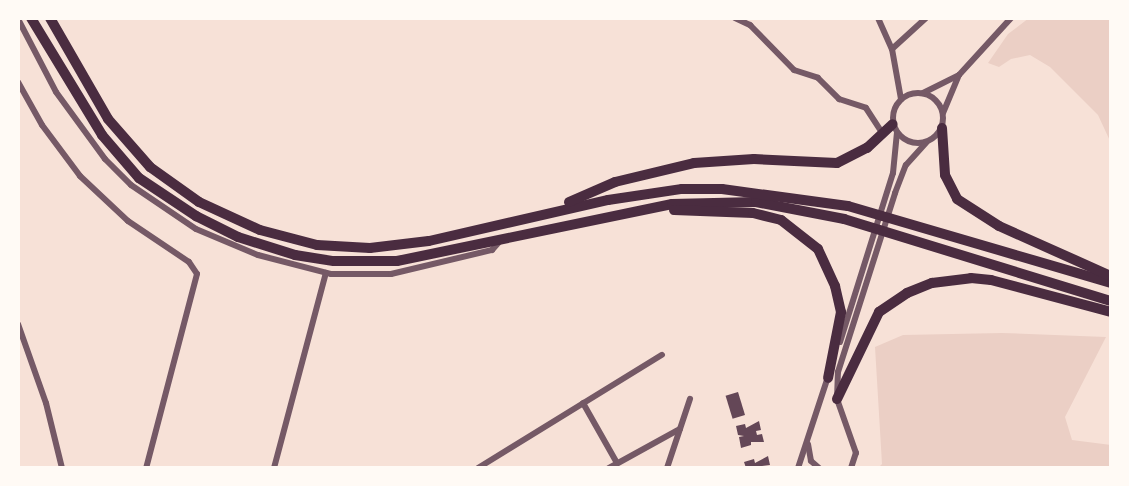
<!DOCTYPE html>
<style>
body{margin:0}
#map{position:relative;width:1129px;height:486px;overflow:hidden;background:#f7e1d7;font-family:Karla,sans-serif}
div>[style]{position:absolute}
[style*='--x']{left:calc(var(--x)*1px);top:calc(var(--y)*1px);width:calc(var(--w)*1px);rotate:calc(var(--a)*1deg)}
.green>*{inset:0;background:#ebcfc5}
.building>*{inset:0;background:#644757;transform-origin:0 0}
.minor>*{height:6px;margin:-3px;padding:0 3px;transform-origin:3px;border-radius:3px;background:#755966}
.minor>.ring{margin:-3px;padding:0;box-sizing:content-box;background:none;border:6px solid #755966;border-radius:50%}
.motorway>*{height:10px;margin:-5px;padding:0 5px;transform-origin:5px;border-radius:5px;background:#4a2c40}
span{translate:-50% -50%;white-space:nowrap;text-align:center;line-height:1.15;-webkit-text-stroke:5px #fffaf5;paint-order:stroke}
.frame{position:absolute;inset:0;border:20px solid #fffaf5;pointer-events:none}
</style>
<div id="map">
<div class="green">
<i style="clip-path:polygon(1029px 18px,1111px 18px,1111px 143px,1098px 115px,1050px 67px,1030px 55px,1011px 59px,999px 67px,988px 63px,1008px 34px)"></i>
<i style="clip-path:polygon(1002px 333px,1106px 337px,1065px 417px,1072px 440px,1111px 445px,1111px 468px,878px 468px,882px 464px,875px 347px,903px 335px)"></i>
</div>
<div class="building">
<i style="left:738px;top:392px;width:24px;height:13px;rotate:73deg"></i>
<i style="clip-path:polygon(759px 421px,761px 430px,756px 431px,757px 435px,762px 434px,764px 442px,751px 442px,751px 445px,741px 448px,739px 437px,744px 436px,738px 435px,736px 426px,745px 424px,746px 428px)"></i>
<i style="clip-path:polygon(768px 456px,770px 465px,746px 468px,744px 462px,754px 459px,755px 463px)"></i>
</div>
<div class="minor">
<i style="--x:735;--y:18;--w:17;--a:25"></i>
<i style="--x:750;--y:25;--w:63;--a:45.6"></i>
<i style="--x:794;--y:70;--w:25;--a:18"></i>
<i style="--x:818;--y:78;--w:30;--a:45"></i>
<i style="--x:839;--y:99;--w:28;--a:18"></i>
<i style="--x:866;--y:108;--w:30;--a:57"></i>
<i style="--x:878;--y:18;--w:34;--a:66"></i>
<i style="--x:892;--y:49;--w:51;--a:79.8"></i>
<i style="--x:18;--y:19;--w:82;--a:62.5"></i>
<i style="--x:56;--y:92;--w:83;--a:53.8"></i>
<i style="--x:105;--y:159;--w:37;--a:45"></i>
<i style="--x:131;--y:185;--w:78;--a:34.1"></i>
<i style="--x:196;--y:229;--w:67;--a:22.8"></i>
<i style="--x:258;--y:255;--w:75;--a:14.6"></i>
<i style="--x:331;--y:274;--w:60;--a:0"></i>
<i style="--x:391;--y:274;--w:104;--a:-13.4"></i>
<i style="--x:492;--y:250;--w:12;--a:-48"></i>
<i style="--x:892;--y:49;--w:46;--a:-42.4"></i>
<i style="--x:18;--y:82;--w:49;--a:60.8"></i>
<i style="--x:42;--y:125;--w:64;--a:53.3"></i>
<i style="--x:80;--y:176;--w:66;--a:43.2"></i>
<i style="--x:128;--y:221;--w:73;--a:33.9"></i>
<i style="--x:189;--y:262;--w:14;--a:56"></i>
<i style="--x:197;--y:274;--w:201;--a:104.7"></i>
<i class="ring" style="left:893px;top:93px;width:44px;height:44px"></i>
<i style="--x:923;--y:93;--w:40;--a:-26.6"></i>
<i style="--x:943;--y:113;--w:41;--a:-67.2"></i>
<i style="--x:959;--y:75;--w:77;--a:-47.6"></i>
<i style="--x:18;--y:324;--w:84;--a:70.5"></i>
<i style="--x:46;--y:403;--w:67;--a:76.2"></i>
<i style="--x:840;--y:342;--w:177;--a:-72.6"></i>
<i style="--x:893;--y:173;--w:41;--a:-84.4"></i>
<i style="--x:583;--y:403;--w:69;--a:60.5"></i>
<i style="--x:808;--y:444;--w:17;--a:80"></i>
<i style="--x:811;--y:461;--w:11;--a:41"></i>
<i style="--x:274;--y:468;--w:202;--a:-75.1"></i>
<i style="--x:478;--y:468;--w:216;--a:-31.6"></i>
<i style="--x:609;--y:468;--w:81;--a:-28.8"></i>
<i style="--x:667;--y:468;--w:73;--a:-71.6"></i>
<i style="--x:798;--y:468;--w:96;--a:-71.8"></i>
<i style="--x:851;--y:468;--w:16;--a:-72"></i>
<i style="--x:856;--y:453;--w:57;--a:-109.4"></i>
<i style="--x:837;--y:399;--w:27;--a:-88"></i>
<i style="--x:838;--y:372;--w:188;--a:-72.3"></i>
<i style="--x:895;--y:193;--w:30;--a:-69"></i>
<i style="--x:906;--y:165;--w:30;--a:-48"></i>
</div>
<div class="motorway">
<i style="--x:31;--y:18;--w:137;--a:58.7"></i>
<i style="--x:102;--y:135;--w:57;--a:49.3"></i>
<i style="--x:139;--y:178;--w:69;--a:33.7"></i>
<i style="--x:196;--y:216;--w:47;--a:26.6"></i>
<i style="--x:238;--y:237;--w:60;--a:17.5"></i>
<i style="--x:295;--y:255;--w:39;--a:9"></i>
<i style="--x:334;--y:261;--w:63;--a:0"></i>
<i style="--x:397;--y:261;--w:281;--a:-11.7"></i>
<i style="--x:672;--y:204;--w:84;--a:-1.4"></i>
<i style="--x:756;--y:202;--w:90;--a:10.9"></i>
<i style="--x:844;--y:219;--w:279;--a:17.1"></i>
<i style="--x:50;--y:18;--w:116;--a:60.1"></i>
<i style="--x:108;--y:119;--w:64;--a:48.8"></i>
<i style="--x:150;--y:167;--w:60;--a:35.5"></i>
<i style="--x:199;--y:202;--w:67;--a:24.7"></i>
<i style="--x:260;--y:230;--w:59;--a:14.7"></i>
<i style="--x:317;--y:245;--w:53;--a:3.2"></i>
<i style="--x:370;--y:248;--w:59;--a:-6.8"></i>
<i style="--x:429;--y:241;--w:184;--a:-12.9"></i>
<i style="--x:608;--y:200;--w:75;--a:-8.5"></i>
<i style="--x:682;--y:189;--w:40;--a:0"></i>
<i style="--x:722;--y:189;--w:127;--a:7.7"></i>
<i style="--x:848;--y:206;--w:274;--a:16.3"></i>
<i style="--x:942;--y:128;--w:47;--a:86.3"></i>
<i style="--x:945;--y:175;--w:27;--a:63"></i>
<i style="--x:957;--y:199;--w:50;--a:32.7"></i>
<i style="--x:999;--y:226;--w:123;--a:24.1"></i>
<i style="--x:569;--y:202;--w:50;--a:-23.5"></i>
<i style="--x:615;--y:182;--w:81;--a:-13.5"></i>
<i style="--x:694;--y:163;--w:60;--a:-3.8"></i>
<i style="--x:754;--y:159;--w:83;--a:2.8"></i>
<i style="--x:837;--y:163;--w:34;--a:-27"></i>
<i style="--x:867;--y:148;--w:35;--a:-43"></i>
<i style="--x:674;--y:210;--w:79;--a:2.2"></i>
<i style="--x:753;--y:213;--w:29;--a:14"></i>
<i style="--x:781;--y:220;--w:47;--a:38.1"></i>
<i style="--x:818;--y:249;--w:41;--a:65.3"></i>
<i style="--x:835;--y:286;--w:27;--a:77"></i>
<i style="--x:841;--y:312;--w:67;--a:101.1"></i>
<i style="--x:837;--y:399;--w:97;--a:-64.2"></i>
<i style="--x:879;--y:312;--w:34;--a:-34"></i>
<i style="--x:907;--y:293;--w:27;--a:-22"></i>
<i style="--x:932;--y:283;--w:39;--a:-7"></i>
<i style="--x:971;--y:278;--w:20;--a:6"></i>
<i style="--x:991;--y:280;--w:124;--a:14.9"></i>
</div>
<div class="frame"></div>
</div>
